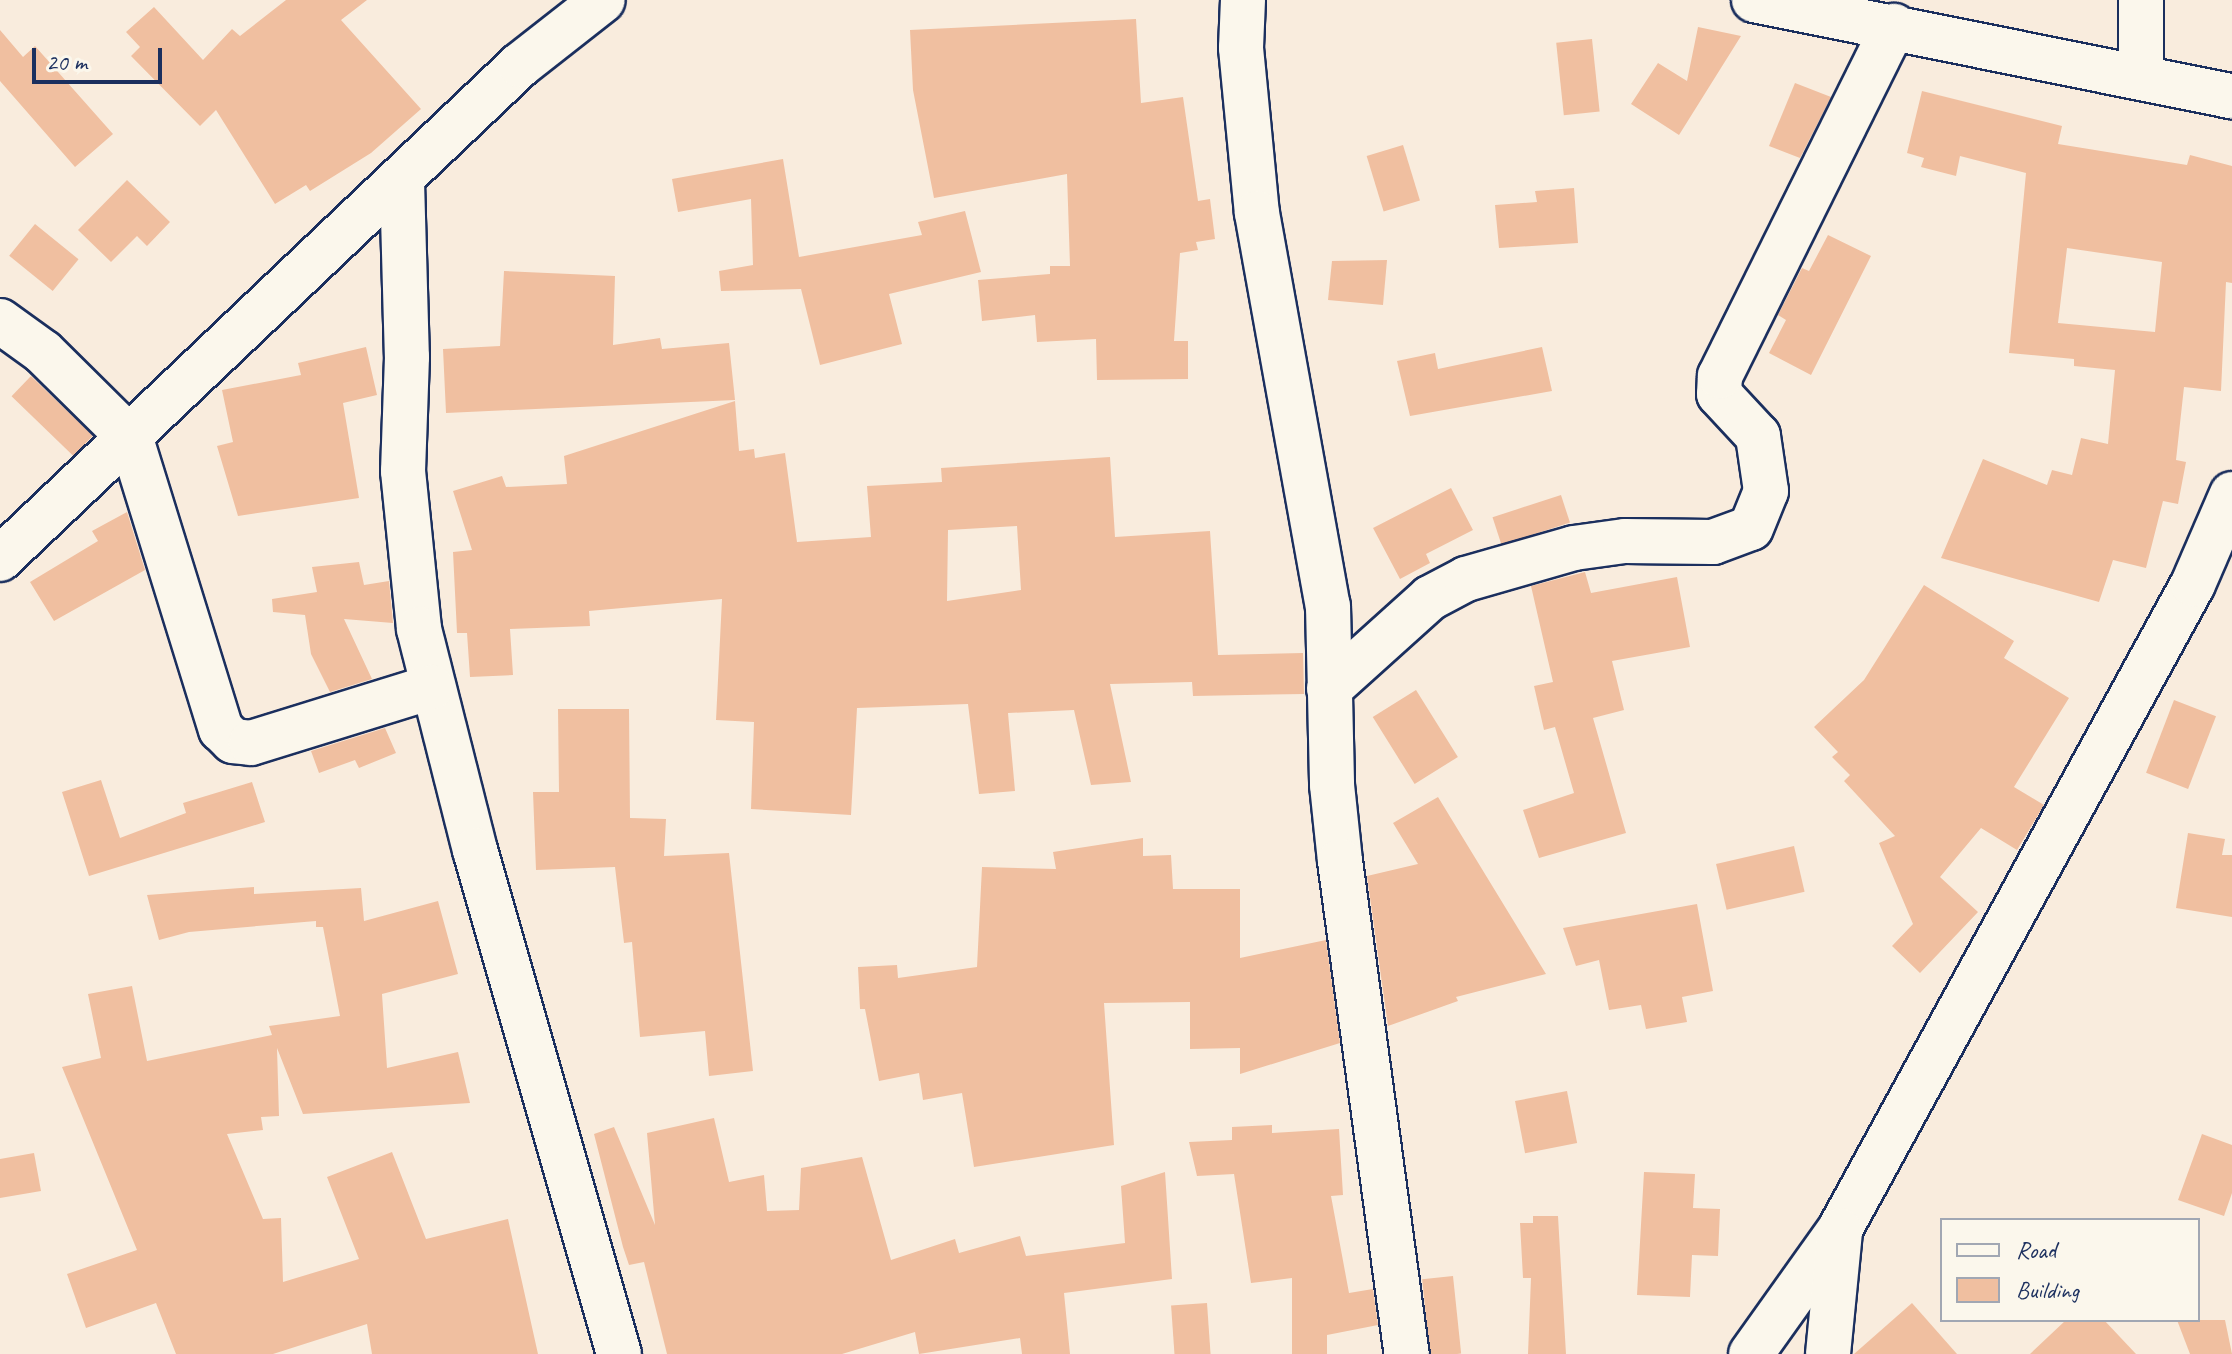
<!DOCTYPE html>
<style>
body{margin:0}
#map{position:relative;width:2232px;height:1354px;overflow:hidden;background:#f9ecdd;font-family:Caveat,sans-serif}
div>[style]{position:absolute}
[style*='--x']{left:calc(var(--x)*1px);top:calc(var(--y)*1px);width:calc(var(--w)*1px);rotate:calc(var(--a)*1deg)}
.building>*{inset:0;background:#f0bfa0;transform-origin:0 0}
.roads{filter:drop-shadow(2px 0 #1b2f5e) drop-shadow(-2px 0 #1b2f5e) drop-shadow(0 2px #1b2f5e) drop-shadow(0 -2px #1b2f5e)}
.street>*{height:44px;margin:-22px;padding:0 22px;transform-origin:22px;border-radius:22px;background:#fbf7ec}
.secondary>*{height:44px;margin:-22px;padding:0 22px;transform-origin:22px;border-radius:22px;background:#fbf7ec}
span{translate:-50% -50%;white-space:nowrap;text-align:center;line-height:1.15;-webkit-text-stroke:6px #fbf7ec;paint-order:stroke}
.legend{position:absolute;left:1940px;top:1218px;width:260px;height:104px;box-sizing:border-box;background:#fbf7ec;border:2px solid #a1a7b3;margin:0;padding:10px 14px;list-style:none;font-size:24px;color:#1b2f5e}
.legend li{display:flex;align-items:center;gap:16px;height:40px}
.legend b{width:40px;border:2px solid #a1a7b3}
.scale{position:absolute;left:32px;top:48px;width:130px;height:36px;box-sizing:border-box;border:4px solid #1b2f5e;border-top:0;padding-left:10px;font-size:24px;line-height:28px;white-space:nowrap;color:#1b2f5e;-webkit-text-stroke:6px #fbf7ec;paint-order:stroke}
</style>
<div id="map">
<div class="building">
<i style="clip-path:polygon(286px 0,367px 0,341px 20px,421px 109px,371px 153px,310px 191px,306px 185px,275px 204px,216px 110px,200px 126px,131px 56px,140px 47px,126px 32px,154px 7px,203px 60px,232px 29px,240px 36px)"></i>
<i style="clip-path:polygon(1136px 19px,1141px 103px,1183px 97px,1198px 201px,1210px 199px,1215px 239px,1196px 242px,1198px 250px,1180px 253px,1174px 341px,1188px 341px,1188px 379px,1097px 380px,1096px 339px,1037px 342px,1035px 315px,982px 321px,978px 280px,1050px 274px,1050px 266px,1070px 266px,1067px 174px,934px 198px,913px 90px,910px 30px)"></i>
<i style="clip-path:polygon(1698px 27px,1741px 36px,1679px 135px,1631px 104px,1658px 63px,1687px 81px)"></i>
<i style="clip-path:polygon(0 30px,23px 57px,35px 46px,113px 134px,75px 167px,0 81px)"></i>
<i style="left:1592px;top:39px;width:73px;height:36px;rotate:84deg"></i>
<i style="clip-path:polygon(1795px 83px,1831px 97px,1800px 158px,1769px 146px)"></i>
<i style="clip-path:polygon(evenodd,1922px 91px,2062px 126px,2058px 144px,2187px 165px,2190px 155px,2232px 166px,2232px 283px,2226px 282px,2221px 391px,2184px 387px,2176px 460px,2186px 462px,2178px 504px,2163px 501px,2146px 568px,2113px 560px,2099px 602px,1941px 558px,1983px 459px,2047px 485px,2052px 470px,2072px 475px,2081px 438px,2108px 444px,2115px 370px,2074px 366px,2074px 359px,2009px 353px,2026px 173px,1960px 156px,1956px 176px,1921px 167px,1924px 158px,1907px 153px,1922px 91px,2067px 248px,2162px 262px,2155px 332px,2058px 323px,2067px 248px)"></i>
<i style="left:1403px;top:145px;width:58px;height:38px;rotate:73deg"></i>
<i style="clip-path:polygon(783px 159px,799px 257px,922px 235px,918px 222px,965px 211px,981px 272px,889px 294px,902px 344px,820px 365px,801px 289px,721px 291px,719px 271px,753px 265px,751px 199px,678px 212px,672px 179px)"></i>
<i style="clip-path:polygon(127px 180px,170px 222px,147px 246px,137px 236px,111px 262px,78px 230px)"></i>
<i style="clip-path:polygon(1574px 188px,1578px 243px,1499px 248px,1495px 205px,1537px 202px,1535px 191px)"></i>
<i style="left:35px;top:224px;width:56px;height:41px;rotate:39deg"></i>
<i style="clip-path:polygon(1828px 235px,1871px 256px,1811px 375px,1769px 353px,1786px 320px,1778px 315px,1802px 268px,1809px 271px)"></i>
<i style="clip-path:polygon(1387px 260px,1383px 305px,1328px 300px,1332px 261px)"></i>
<i style="clip-path:polygon(504px 271px,615px 276px,613px 345px,660px 338px,662px 349px,729px 343px,735px 400px,446px 413px,443px 349px,500px 346px)"></i>
<i style="clip-path:polygon(366px 347px,377px 395px,343px 403px,359px 498px,238px 516px,217px 446px,233px 442px,222px 390px,301px 375px,298px 363px)"></i>
<i style="clip-path:polygon(1542px 347px,1552px 391px,1410px 416px,1397px 361px,1435px 353px,1438px 369px)"></i>
<i style="left:31px;top:376px;width:86px;height:28px;rotate:44deg"></i>
<i style="clip-path:polygon(evenodd,735px 401px,739px 451px,754px 449px,755px 458px,785px 453px,797px 542px,871px 537px,867px 486px,942px 482px,941px 468px,1110px 457px,1115px 537px,1210px 531px,1218px 655px,1303px 653px,1304px 694px,1193px 696px,1192px 682px,1110px 684px,1131px 782px,1091px 785px,1074px 710px,1008px 713px,1015px 791px,979px 794px,968px 704px,857px 708px,851px 815px,751px 809px,754px 722px,716px 720px,722px 599px,589px 611px,590px 626px,510px 629px,513px 675px,470px 677px,467px 633px,457px 633px,453px 552px,472px 550px,453px 491px,502px 476px,506px 487px,567px 484px,564px 456px,735px 401px,1017px 526px,1021px 590px,947px 601px,948px 530px,1017px 526px)"></i>
<i style="clip-path:polygon(1451px 488px,1473px 530px,1426px 554px,1430px 563px,1400px 579px,1373px 528px)"></i>
<i style="left:1561px;top:495px;width:29px;height:72px;rotate:72deg"></i>
<i style="clip-path:polygon(127px 512px,145px 570px,54px 621px,30px 582px,98px 541px,92px 531px)"></i>
<i style="clip-path:polygon(359px 562px,364px 585px,389px 581px,393px 623px,344px 619px,372px 679px,330px 692px,311px 654px,305px 615px,273px 612px,272px 599px,317px 592px,312px 567px)"></i>
<i style="clip-path:polygon(1585px 572px,1591px 593px,1677px 577px,1690px 647px,1612px 661px,1624px 710px,1593px 718px,1626px 833px,1539px 858px,1523px 810px,1574px 793px,1555px 727px,1544px 730px,1534px 686px,1553px 682px,1531px 586px)"></i>
<i style="clip-path:polygon(1924px 585px,2014px 641px,2004px 658px,2069px 698px,2014px 787px,2044px 805px,2017px 850px,1981px 828px,1940px 877px,1978px 912px,1920px 973px,1892px 946px,1913px 924px,1879px 843px,1895px 836px,1844px 781px,1850px 775px,1832px 757px,1838px 752px,1814px 727px,1864px 680px)"></i>
<i style="left:1416px;top:690px;width:79px;height:51px;rotate:58deg"></i>
<i style="left:2174px;top:700px;width:45px;height:78px;rotate:21deg"></i>
<i style="clip-path:polygon(558px 709px,629px 709px,630px 818px,666px 819px,664px 856px,729px 853px,753px 1071px,709px 1076px,705px 1031px,640px 1037px,632px 942px,624px 943px,615px 867px,536px 870px,533px 792px,559px 792px)"></i>
<i style="clip-path:polygon(385px 728px,396px 753px,359px 768px,355px 760px,319px 773px,311px 751px)"></i>
<i style="clip-path:polygon(101px 780px,120px 838px,186px 813px,183px 803px,252px 782px,265px 822px,89px 876px,62px 792px)"></i>
<i style="clip-path:polygon(1438px 797px,1546px 974px,1456px 997px,1458px 1001px,1388px 1026px,1367px 876px,1418px 864px,1393px 823px)"></i>
<i style="clip-path:polygon(2188px 833px,2225px 839px,2222px 855px,2232px 855px,2232px 917px,2176px 908px)"></i>
<i style="clip-path:polygon(1143px 838px,1143px 856px,1171px 855px,1173px 889px,1240px 889px,1240px 958px,1326px 940px,1340px 1043px,1240px 1074px,1240px 1048px,1190px 1049px,1190px 1002px,1104px 1003px,1114px 1145px,974px 1167px,962px 1093px,923px 1100px,919px 1073px,879px 1081px,865px 1009px,860px 1009px,858px 967px,897px 965px,898px 978px,977px 967px,982px 867px,1056px 869px,1053px 852px)"></i>
<i style="left:1794px;top:846px;width:47px;height:80px;rotate:77deg"></i>
<i style="clip-path:polygon(254px 887px,254px 894px,361px 888px,364px 921px,438px 901px,458px 974px,382px 994px,387px 1068px,458px 1052px,470px 1103px,303px 1114px,277px 1048px,279px 1116px,261px 1117px,263px 1130px,227px 1134px,263px 1219px,281px 1218px,283px 1282px,359px 1259px,327px 1177px,392px 1152px,426px 1239px,508px 1219px,538px 1354px,372px 1354px,367px 1324px,273px 1354px,176px 1354px,156px 1303px,86px 1328px,67px 1274px,137px 1250px,62px 1067px,101px 1058px,88px 994px,132px 986px,147px 1061px,272px 1035px,269px 1026px,340px 1016px,323px 927px,316px 927px,316px 921px,189px 932px,159px 940px,147px 895px)"></i>
<i style="clip-path:polygon(1697px 904px,1713px 991px,1682px 997px,1687px 1022px,1646px 1029px,1641px 1005px,1609px 1010px,1599px 960px,1576px 966px,1563px 928px)"></i>
<i style="left:1567px;top:1091px;width:53px;height:53px;rotate:79deg"></i>
<i style="clip-path:polygon(714px 1118px,729px 1182px,764px 1175px,767px 1211px,799px 1210px,801px 1168px,862px 1157px,891px 1260px,955px 1239px,959px 1253px,1020px 1236px,1026px 1256px,1125px 1243px,1121px 1186px,1165px 1172px,1172px 1279px,1064px 1293px,1070px 1354px,1022px 1354px,1020px 1338px,919px 1354px,915px 1332px,842px 1354px,667px 1354px,644px 1262px,629px 1265px,623px 1247px,594px 1134px,614px 1127px,655px 1225px,647px 1133px)"></i>
<i style="clip-path:polygon(1272px 1125px,1272px 1133px,1339px 1129px,1343px 1195px,1331px 1196px,1349px 1293px,1373px 1289px,1378px 1325px,1327px 1335px,1327px 1354px,1292px 1354px,1292px 1278px,1251px 1283px,1234px 1174px,1197px 1176px,1189px 1142px,1232px 1140px,1232px 1127px)"></i>
<i style="clip-path:polygon(2202px 1134px,2232px 1145px,2232px 1193px,2224px 1216px,2178px 1200px)"></i>
<i style="clip-path:polygon(34px 1153px,41px 1191px,0 1198px,0 1159px)"></i>
<i style="clip-path:polygon(1644px 1172px,1695px 1174px,1693px 1208px,1720px 1209px,1718px 1256px,1692px 1255px,1690px 1297px,1637px 1295px)"></i>
<i style="clip-path:polygon(1533px 1216px,1558px 1216px,1566px 1354px,1528px 1354px,1531px 1278px,1523px 1278px,1520px 1223px,1533px 1223px)"></i>
<i style="left:1453px;top:1276px;width:78px;height:31px;rotate:84deg"></i>
<i style="left:1207px;top:1303px;width:51px;height:36px;rotate:86deg"></i>
<i style="clip-path:polygon(1912px 1303px,1957px 1354px,1854px 1354px)"></i>
<i style="clip-path:polygon(2066px 1320px,2104px 1320px,2136px 1354px,2030px 1354px)"></i>
<i style="clip-path:polygon(2177px 1320px,2225px 1320px,2232px 1354px,2190px 1354px)"></i>
</div>
<div class="roads">
<div class="street">
<i style="--x:1243;--y:0;--w:48;--a:92.4"></i>
<i style="--x:1241;--y:48;--w:166;--a:84.5"></i>
<i style="--x:1257;--y:213;--w:399;--a:79.8"></i>
<i style="--x:1328;--y:606;--w:179;--a:88.7"></i>
<i style="--x:1332;--y:785;--w:76;--a:84"></i>
<i style="--x:1340;--y:861;--w:498;--a:82.3"></i>
<i style="--x:2141;--y:76;--w:76;--a:-90"></i>
<i style="--x:402;--y:181;--w:176;--a:88.4"></i>
<i style="--x:407;--y:357;--w:114;--a:92"></i>
<i style="--x:403;--y:471;--w:159;--a:84.2"></i>
<i style="--x:419;--y:629;--w:228;--a:75.8"></i>
<i style="--x:475;--y:850;--w:524;--a:74.05"></i>
<i style="--x:0;--y:321;--w:53;--a:35.8"></i>
<i style="--x:43;--y:352;--w:124;--a:44.7"></i>
<i style="--x:131;--y:439;--w:304;--a:72.8"></i>
<i style="--x:221;--y:729;--w:17;--a:45"></i>
<i style="--x:233;--y:741;--w:18;--a:6"></i>
<i style="--x:251;--y:743;--w:189;--a:-17.2"></i>
<i style="--x:0;--y:559;--w:717;--a:-43.53"></i>
<i style="--x:520;--y:65;--w:105;--a:-38.1"></i>
<i style="--x:1329;--y:689;--w:136;--a:-42"></i>
<i style="--x:1430;--y:598;--w:41;--a:-27.8"></i>
<i style="--x:1466;--y:579;--w:112;--a:-16"></i>
<i style="--x:1574;--y:548;--w:51;--a:-7.8"></i>
<i style="--x:1625;--y:541;--w:88;--a:0.7"></i>
<i style="--x:1713;--y:542;--w:40;--a:-20.2"></i>
<i style="--x:1751;--y:528;--w:40;--a:-68"></i>
<i style="--x:1766;--y:491;--w:56;--a:-98.3"></i>
<i style="--x:1758;--y:436;--w:57;--a:-132.9"></i>
<i style="--x:1719;--y:394;--w:18;--a:-87"></i>
<i style="--x:1720;--y:376;--w:391;--a:-63.6"></i>
<i style="--x:1751;--y:1354;--w:153;--a:-54.5"></i>
<i style="--x:1840;--y:1229;--w:735;--a:-61.31"></i>
<i style="--x:2193;--y:584;--w:98;--a:-66.6"></i>
<i style="--x:1828;--y:1354;--w:124;--a:-84.4"></i>
</div>
<div class="secondary">
<i style="--x:1754;--y:0;--w:488;--a:11.4"></i>
</div>
</div>
<ul class="legend">
<li><b style="height:10px;background:#fbf7ec"></b>Road</li>
<li><b style="height:22px;background:#f0bfa0"></b>Building</li>
</ul>
<div class="scale">20 m</div>
</div>
